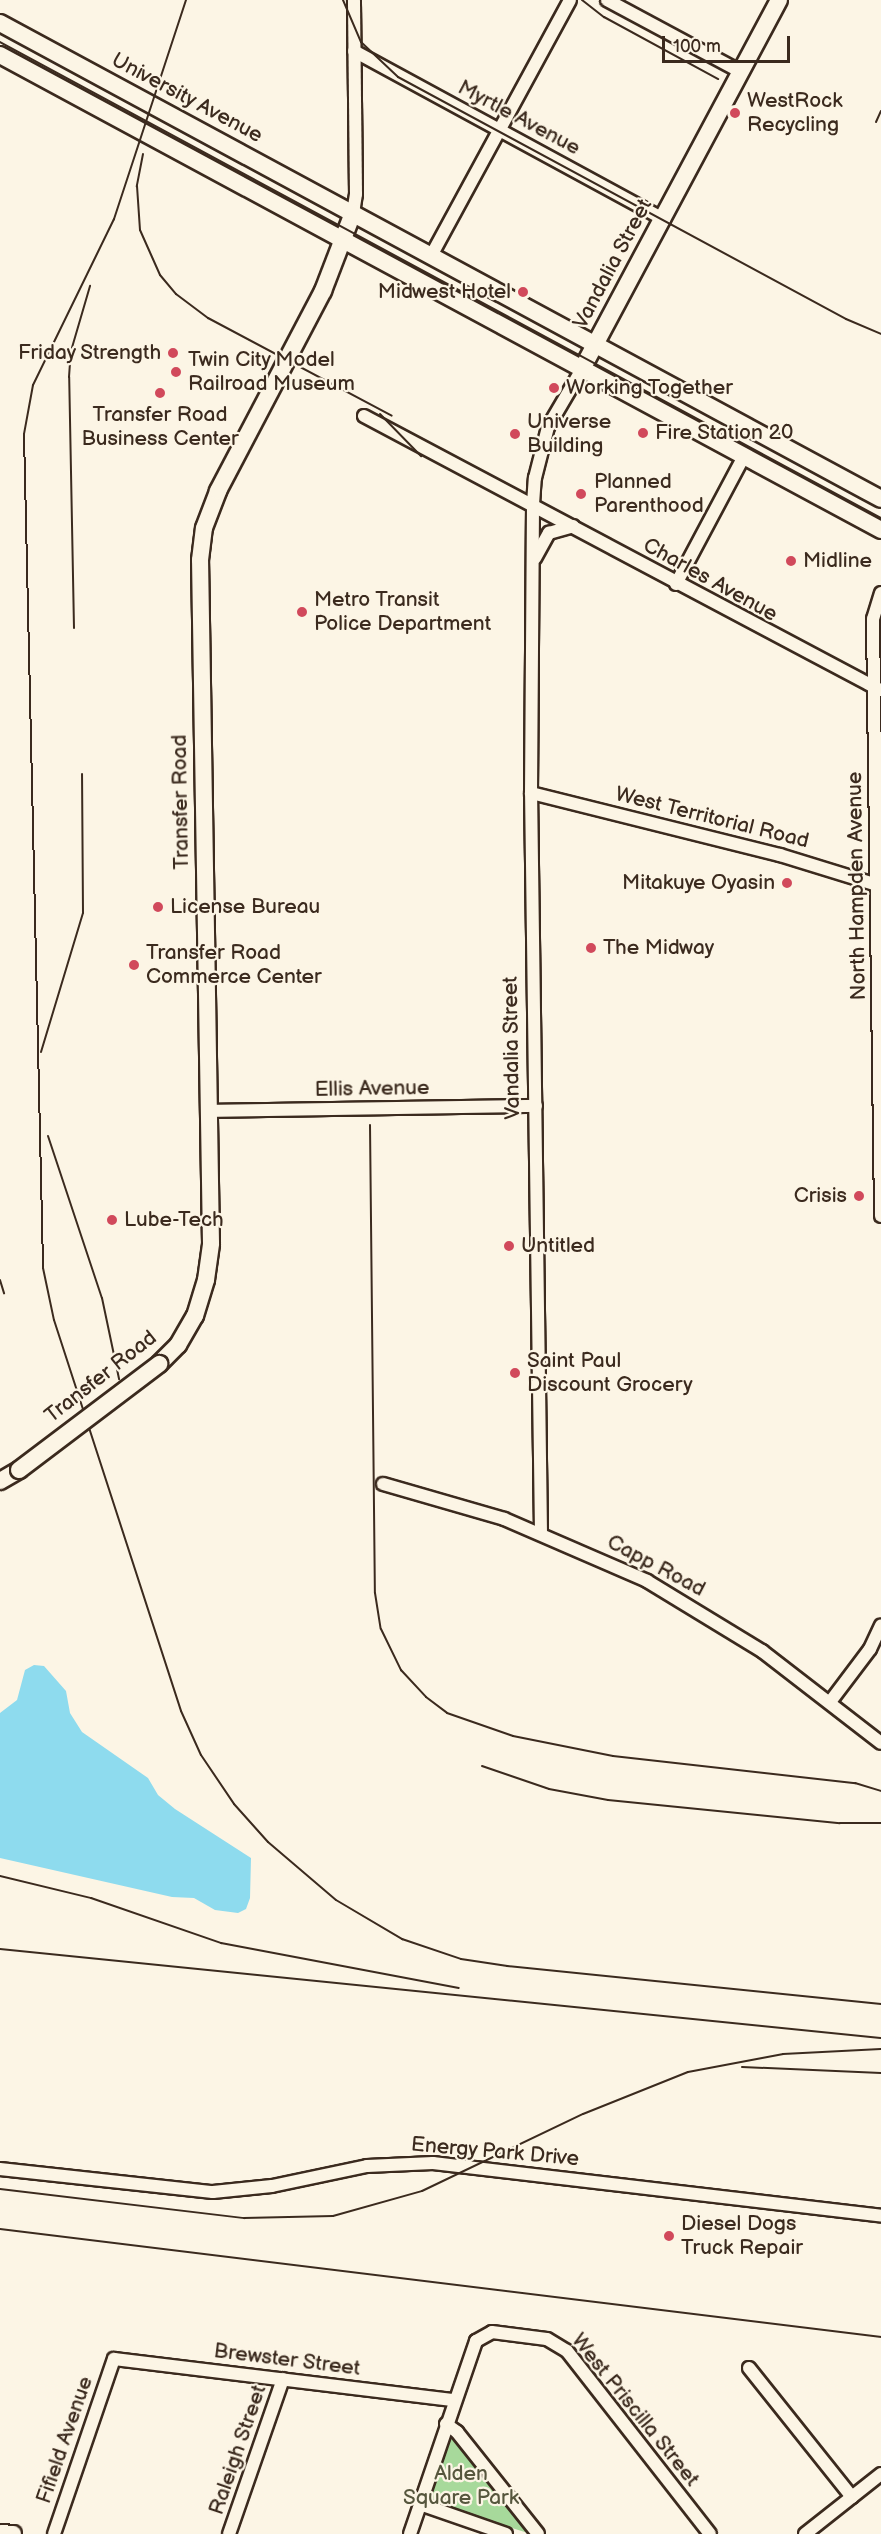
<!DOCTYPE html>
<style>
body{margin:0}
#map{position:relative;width:881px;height:2534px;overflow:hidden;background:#fcf5e5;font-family:"Balsamiq Sans",sans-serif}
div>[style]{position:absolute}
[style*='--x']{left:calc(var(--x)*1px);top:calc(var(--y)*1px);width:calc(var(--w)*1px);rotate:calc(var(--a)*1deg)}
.green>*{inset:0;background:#a7d99b}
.water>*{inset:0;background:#8edbee}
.roads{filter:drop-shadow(2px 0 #3b2a1e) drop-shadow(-2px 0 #3b2a1e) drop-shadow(0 2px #3b2a1e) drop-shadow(0 -2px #3b2a1e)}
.minor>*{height:12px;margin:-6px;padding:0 6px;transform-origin:6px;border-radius:6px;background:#fcf5e5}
.major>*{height:16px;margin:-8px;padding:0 8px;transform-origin:8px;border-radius:8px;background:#fcf5e5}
.tram>*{height:1.5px;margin:-0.75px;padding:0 0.75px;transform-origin:0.75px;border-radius:0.75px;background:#3b2a1e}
.rail>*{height:2px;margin:-1px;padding:0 1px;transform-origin:1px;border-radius:1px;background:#3b2a1e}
.bridges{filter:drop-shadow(2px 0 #3b2a1e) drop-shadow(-2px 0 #3b2a1e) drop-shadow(0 2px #3b2a1e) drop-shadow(0 -2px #3b2a1e)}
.major-bridge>*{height:16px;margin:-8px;padding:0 8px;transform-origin:8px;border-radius:8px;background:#fcf5e5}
.dots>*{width:16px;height:16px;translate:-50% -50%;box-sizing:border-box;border:3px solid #fcf5e5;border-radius:50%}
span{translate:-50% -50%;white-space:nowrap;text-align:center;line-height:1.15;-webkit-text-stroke:4.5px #fcf5e5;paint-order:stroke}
.street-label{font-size:21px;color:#3b2a1e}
.poi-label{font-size:21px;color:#3b2a1e}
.left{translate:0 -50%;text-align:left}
.right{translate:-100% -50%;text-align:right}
.park-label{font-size:21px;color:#56563d}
.scale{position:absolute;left:662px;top:36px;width:128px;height:27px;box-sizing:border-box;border:3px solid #3b2a1e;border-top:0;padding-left:8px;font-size:18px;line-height:21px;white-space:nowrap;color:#3b2a1e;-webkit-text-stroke:4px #fcf5e5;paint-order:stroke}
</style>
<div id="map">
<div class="green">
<i style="clip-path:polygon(450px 2436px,454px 2436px,531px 2534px,431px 2503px,428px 2496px)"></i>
</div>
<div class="water">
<i style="clip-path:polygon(34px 1665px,44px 1666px,66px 1691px,70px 1713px,82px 1732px,148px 1778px,158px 1795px,175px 1809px,251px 1858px,250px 1898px,246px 1909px,238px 1913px,215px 1910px,194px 1898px,172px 1897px,0 1858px,0 1713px,17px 1700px,25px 1670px)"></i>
</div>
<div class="roads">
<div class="minor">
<i style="--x:607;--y:0;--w:152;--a:28.2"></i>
<i style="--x:354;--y:51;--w:353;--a:28.5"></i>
<i style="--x:353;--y:213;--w:19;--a:-81"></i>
<i style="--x:356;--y:194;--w:194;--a:-90.6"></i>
<i style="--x:431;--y:256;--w:291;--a:-61.5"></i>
<i style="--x:364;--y:416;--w:584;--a:27.97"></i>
<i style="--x:535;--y:558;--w:29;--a:-61"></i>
<i style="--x:549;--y:533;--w:25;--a:-16"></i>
<i style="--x:676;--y:584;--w:145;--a:-62"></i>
<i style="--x:881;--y:593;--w:27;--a:107"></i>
<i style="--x:873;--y:619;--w:597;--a:89.23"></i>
<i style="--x:531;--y:793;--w:257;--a:14"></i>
<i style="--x:780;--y:855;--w:106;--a:17.1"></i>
<i style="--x:209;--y:1111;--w:327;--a:-0.9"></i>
<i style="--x:383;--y:1484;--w:126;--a:16.1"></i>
<i style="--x:504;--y:1519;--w:156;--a:23.4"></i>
<i style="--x:647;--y:1581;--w:135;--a:31.3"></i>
<i style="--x:762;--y:1651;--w:150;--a:37.7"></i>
<i style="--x:541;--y:1533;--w:740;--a:-90.77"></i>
<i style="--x:531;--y:793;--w:289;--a:-89.6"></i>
<i style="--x:533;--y:504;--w:26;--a:-86"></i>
<i style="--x:535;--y:478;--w:53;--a:-75.7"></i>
<i style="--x:548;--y:427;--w:67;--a:-59.6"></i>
<i style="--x:830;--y:1702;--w:66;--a:-53"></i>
<i style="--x:870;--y:1649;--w:26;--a:-65"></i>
<i style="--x:0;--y:2169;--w:214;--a:6.2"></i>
<i style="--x:213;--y:2192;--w:59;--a:-5.8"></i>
<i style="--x:272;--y:2186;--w:97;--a:-11.9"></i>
<i style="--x:367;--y:2166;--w:66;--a:-2.6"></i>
<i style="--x:433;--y:2163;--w:451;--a:6.7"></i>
<i style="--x:749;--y:2368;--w:165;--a:51.4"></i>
<i style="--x:446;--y:2424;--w:14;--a:36"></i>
<i style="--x:457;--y:2432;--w:130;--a:51.5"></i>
<i style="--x:420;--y:2504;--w:91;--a:19.2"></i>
<i style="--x:54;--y:2534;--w:185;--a:-71.1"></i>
<i style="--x:114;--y:2359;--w:343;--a:6.9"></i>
<i style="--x:229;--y:2534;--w:164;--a:-70.8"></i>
<i style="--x:410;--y:2534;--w:204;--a:-71.1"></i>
<i style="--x:476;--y:2341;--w:18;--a:-29"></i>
<i style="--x:492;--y:2332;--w:55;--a:7.3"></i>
<i style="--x:547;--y:2339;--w:23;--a:31"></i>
<i style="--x:567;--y:2351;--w:232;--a:52"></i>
<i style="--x:805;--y:2534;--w:97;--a:-38.3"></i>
</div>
<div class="major">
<i style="--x:0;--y:23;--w:1001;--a:28.38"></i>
<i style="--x:0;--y:55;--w:1001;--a:28.33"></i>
<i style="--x:582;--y:369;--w:418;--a:-61.9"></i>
<i style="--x:159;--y:1364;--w:27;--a:-45"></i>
<i style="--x:178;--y:1345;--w:34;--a:-60"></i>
<i style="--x:195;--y:1316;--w:38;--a:-73"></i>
<i style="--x:206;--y:1280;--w:37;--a:-82"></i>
<i style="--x:211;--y:1243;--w:683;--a:-90.92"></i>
<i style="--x:200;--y:560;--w:32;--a:-83"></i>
<i style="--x:204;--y:528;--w:40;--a:-69"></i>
<i style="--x:218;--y:491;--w:226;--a:-62.3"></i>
<i style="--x:323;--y:291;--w:84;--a:-69"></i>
<i style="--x:0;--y:1481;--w:22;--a:-30"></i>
<i style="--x:0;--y:2533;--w:13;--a:4"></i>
</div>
</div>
<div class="tram">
<i style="--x:0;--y:42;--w:1001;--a:28.38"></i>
</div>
<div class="rail">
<i style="--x:186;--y:0;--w:231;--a:108.2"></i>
<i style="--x:114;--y:219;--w:185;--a:116"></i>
<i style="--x:33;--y:385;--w:50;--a:100.4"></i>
<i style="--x:24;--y:434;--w:834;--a:88.69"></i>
<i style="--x:43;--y:1268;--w:53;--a:78.1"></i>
<i style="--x:54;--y:1320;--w:411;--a:72"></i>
<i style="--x:181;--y:1711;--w:48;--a:65.6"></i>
<i style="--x:201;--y:1755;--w:59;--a:56"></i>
<i style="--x:234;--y:1804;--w:51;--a:48.2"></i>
<i style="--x:268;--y:1842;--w:89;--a:40.5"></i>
<i style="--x:336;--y:1900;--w:77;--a:30.6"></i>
<i style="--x:402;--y:1939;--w:62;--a:18.7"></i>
<i style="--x:461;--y:1959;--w:47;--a:8.7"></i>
<i style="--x:507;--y:1966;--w:376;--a:5.8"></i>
<i style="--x:343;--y:0;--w:46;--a:66.8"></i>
<i style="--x:361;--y:42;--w:51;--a:43.4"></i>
<i style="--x:398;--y:77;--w:509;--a:28.38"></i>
<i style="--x:846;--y:319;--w:38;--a:23"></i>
<i style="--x:582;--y:0;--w:28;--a:38"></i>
<i style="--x:604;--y:17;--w:130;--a:28.5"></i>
<i style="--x:876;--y:122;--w:12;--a:-66"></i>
<i style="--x:143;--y:154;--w:33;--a:101"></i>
<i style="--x:137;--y:186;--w:44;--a:86.1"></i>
<i style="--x:140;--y:230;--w:49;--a:66"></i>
<i style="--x:160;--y:275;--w:25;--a:50"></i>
<i style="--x:176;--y:294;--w:40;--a:37"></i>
<i style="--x:208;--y:318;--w:208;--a:28"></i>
<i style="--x:380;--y:414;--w:59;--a:45.7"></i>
<i style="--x:74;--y:628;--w:251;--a:-91.1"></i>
<i style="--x:69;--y:377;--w:26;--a:-86"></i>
<i style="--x:71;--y:351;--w:68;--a:-73.7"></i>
<i style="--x:41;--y:1052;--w:145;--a:-73.2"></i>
<i style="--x:83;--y:913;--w:139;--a:-90.4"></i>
<i style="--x:370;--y:1125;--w:468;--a:89.4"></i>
<i style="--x:375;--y:1593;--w:36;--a:81"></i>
<i style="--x:381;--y:1629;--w:46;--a:64"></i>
<i style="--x:401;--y:1670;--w:37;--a:47"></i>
<i style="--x:426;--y:1697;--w:26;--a:37"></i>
<i style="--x:447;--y:1713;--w:70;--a:19.2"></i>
<i style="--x:513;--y:1736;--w:102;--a:11.3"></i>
<i style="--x:613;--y:1756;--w:244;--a:6.4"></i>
<i style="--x:855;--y:1783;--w:27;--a:17"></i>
<i style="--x:48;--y:1136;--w:171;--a:71.6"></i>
<i style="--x:102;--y:1298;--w:83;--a:78.1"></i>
<i style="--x:0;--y:1280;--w:14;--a:73"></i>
<i style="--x:482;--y:1766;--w:71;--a:18.9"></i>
<i style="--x:549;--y:1789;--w:60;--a:10.6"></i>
<i style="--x:608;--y:1800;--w:233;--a:5.7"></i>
<i style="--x:840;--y:1823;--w:41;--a:0"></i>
<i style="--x:0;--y:1876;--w:94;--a:13.6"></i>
<i style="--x:91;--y:1898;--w:138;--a:19.1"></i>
<i style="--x:221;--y:1943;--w:242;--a:10.7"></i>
<i style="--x:0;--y:1949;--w:885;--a:5.77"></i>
<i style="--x:742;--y:2067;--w:139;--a:2.5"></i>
<i style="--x:0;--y:2189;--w:246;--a:6.8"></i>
<i style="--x:244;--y:2218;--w:89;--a:-1.3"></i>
<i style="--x:333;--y:2216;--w:92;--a:-15.7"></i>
<i style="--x:422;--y:2191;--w:178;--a:-25.6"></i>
<i style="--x:583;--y:2114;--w:113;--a:-21.8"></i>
<i style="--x:688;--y:2072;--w:97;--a:-10.7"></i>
<i style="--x:783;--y:2054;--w:98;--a:-2.9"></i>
<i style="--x:0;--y:2229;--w:888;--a:6.99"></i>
</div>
<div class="bridges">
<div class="major-bridge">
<i style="--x:19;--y:1470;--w:176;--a:-37.1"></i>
</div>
</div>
<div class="dots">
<i style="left:735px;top:113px;background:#d1495b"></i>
<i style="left:523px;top:292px;background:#d1495b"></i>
<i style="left:173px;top:353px;background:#d1495b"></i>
<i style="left:176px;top:372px;background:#d1495b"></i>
<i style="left:554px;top:388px;background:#d1495b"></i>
<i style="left:160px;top:393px;background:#d1495b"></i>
<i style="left:643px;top:433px;background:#d1495b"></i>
<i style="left:515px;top:434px;background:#d1495b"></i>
<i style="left:581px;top:494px;background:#d1495b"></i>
<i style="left:791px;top:561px;background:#d1495b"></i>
<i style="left:302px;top:612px;background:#d1495b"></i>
<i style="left:787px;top:883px;background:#d1495b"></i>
<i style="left:158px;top:907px;background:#d1495b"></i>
<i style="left:591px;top:948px;background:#d1495b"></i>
<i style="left:134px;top:965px;background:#d1495b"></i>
<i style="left:859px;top:1196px;background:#d1495b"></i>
<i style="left:112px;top:1220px;background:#d1495b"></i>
<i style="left:509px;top:1246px;background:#d1495b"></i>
<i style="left:515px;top:1373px;background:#d1495b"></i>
<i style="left:669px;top:2236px;background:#d1495b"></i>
</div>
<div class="street-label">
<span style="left:187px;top:98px;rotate:28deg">University Avenue</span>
<span style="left:519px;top:118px;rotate:28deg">Myrtle Avenue</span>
<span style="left:613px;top:264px;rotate:-62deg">Vandalia Street</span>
<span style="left:710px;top:580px;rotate:29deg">Charles Avenue</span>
<span style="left:181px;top:802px;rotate:-91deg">Transfer Road</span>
<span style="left:712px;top:818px;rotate:14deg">West Territorial Road</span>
<span style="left:857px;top:886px;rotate:-91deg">North Hampden Avenue</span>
<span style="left:512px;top:1048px;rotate:-91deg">Vandalia Street</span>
<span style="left:372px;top:1089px;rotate:-1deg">Ellis Avenue</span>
<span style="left:101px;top:1377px;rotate:-38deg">Transfer Road</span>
<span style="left:656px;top:1566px;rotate:28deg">Capp Road</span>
<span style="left:495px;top:2152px;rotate:5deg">Energy Park Drive</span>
<span style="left:287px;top:2360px;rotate:7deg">Brewster Street</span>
<span style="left:635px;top:2410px;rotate:51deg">West Priscilla Street</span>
<span style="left:65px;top:2440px;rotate:-71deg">Fifield Avenue</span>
<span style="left:238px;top:2450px;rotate:-71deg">Raleigh Street</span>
</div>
<div class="poi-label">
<span class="left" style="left:747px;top:113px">WestRock<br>Recycling</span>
<span class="right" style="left:511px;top:292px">Midwest Hotel</span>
<span class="right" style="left:161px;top:353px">Friday Strength</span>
<span class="left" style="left:188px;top:372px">Twin City Model<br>Railroad Museum</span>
<span class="left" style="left:566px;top:388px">Working Together</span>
<span style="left:160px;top:427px">Transfer Road<br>Business Center</span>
<span class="left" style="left:527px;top:434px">Universe<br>Building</span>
<span class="left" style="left:655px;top:433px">Fire Station 20</span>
<span class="left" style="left:594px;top:494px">Planned<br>Parenthood</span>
<span class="left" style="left:803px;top:561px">Midline</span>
<span class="left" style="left:314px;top:612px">Metro Transit<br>Police Department</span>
<span class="right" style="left:775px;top:883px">Mitakuye Oyasin</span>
<span class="left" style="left:170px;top:907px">License Bureau</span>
<span class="left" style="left:603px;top:948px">The Midway</span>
<span class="left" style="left:146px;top:965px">Transfer Road<br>Commerce Center</span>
<span class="right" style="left:847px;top:1196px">Crisis</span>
<span class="left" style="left:124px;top:1220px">Lube-Tech</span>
<span class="left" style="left:521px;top:1246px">Untitled</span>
<span class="left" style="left:527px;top:1373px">Saint Paul<br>Discount Grocery</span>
<span class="left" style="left:681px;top:2236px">Diesel Dogs<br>Truck Repair</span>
</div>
<div class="park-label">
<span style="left:461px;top:2486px">Alden<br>Square Park</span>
</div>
<div class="scale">100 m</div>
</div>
